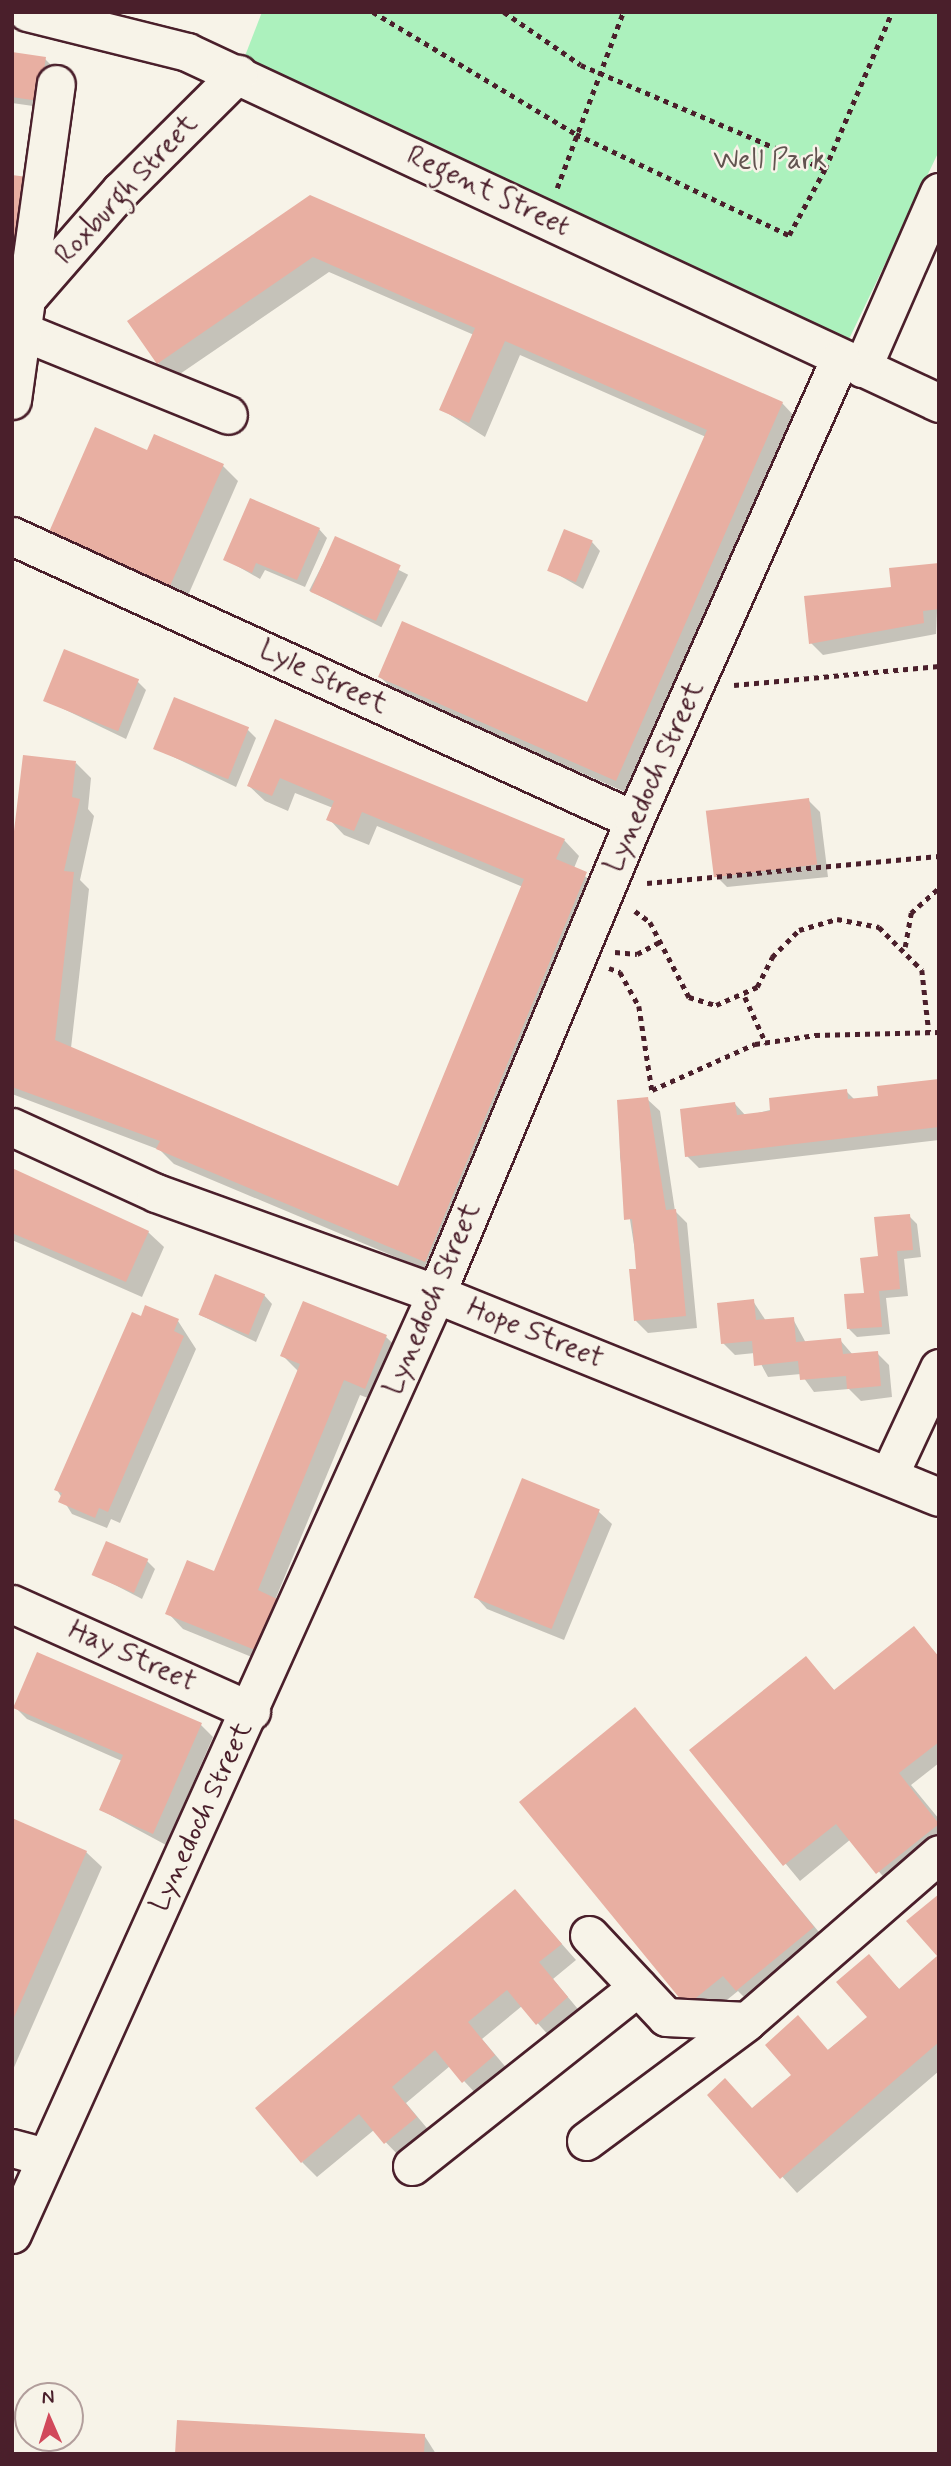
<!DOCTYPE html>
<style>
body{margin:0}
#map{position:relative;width:951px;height:2466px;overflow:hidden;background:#f7f3e8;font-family:Mynerve,sans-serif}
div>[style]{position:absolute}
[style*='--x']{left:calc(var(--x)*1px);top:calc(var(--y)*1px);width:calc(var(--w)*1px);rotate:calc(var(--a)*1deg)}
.green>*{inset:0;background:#acf1bd}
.shadow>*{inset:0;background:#0003;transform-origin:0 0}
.building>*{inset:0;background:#e8afa2;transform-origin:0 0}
.path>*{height:4.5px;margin-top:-2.25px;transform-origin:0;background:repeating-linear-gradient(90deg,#4a1f2b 0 5px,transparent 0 10px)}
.roads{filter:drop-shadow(2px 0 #4a1f2b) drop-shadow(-2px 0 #4a1f2b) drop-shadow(0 2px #4a1f2b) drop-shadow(0 -2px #4a1f2b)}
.minor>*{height:37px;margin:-18.5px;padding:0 18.5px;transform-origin:18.5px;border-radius:18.5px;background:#f7f3e8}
span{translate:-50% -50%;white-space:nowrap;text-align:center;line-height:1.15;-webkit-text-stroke:5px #f7f3e8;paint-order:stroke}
.park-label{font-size:28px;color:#625450}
.street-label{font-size:28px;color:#4a1f2b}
.frame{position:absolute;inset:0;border:14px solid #4a1f2b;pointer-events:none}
.north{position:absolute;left:14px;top:2382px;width:70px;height:70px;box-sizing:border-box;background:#f7f3e8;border:2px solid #b29e9c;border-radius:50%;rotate:357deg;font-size:19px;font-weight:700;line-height:28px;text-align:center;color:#4a1f2b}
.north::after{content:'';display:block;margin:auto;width:24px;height:32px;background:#d1495b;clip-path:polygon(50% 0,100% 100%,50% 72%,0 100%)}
</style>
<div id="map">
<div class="green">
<i style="clip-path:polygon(262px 12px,939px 12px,939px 151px,840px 358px,238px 74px)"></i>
</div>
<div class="shadow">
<i style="clip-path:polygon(12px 54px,45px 59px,53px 67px,47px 108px,12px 103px)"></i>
<i style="clip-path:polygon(310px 197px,782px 403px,797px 419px,632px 795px,396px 692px,380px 677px,588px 704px,706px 437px,520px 355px,485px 437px,441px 409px,474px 335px,329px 272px,174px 378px,158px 363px)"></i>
<i style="clip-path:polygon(148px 452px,223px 466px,238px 481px,186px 600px,66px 548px,51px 532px)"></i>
<i style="clip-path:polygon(319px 529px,327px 538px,305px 587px,265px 570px,260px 579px,225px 559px)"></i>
<i style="left:336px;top:538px;width:81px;height:59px;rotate:27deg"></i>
<i style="clip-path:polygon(592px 542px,600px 551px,583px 589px,548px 569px)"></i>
<i style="clip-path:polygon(939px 565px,936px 634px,823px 655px,811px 643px)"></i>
<i style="clip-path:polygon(138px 682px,146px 690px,126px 739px,45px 700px)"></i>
<i style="clip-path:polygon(276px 722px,564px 840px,579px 856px,574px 868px,602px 889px,441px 1276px,174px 1164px,160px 1150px,12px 1094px,12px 864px,76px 763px,91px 778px,88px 809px,94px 816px,80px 880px,89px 889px,71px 1048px,399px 1188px,523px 887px,377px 826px,369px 845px,344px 835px,329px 819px,333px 808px,295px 793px,288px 811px,265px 801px,249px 786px)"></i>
<i style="clip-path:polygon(248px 730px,256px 738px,236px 787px,155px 748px)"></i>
<i style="clip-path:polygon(808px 800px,820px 812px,828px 877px,727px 887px,715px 875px)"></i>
<i style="clip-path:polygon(939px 1080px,939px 1140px,699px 1168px,687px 1156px,735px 1104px,746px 1116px,846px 1091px,855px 1100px,880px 1098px)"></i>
<i style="clip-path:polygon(647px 1099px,660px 1111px,675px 1211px,687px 1223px,697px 1328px,648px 1333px,636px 1321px,638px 1270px,620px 1157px,619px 1101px)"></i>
<i style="clip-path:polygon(12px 1170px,148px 1232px,164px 1247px,142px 1297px,12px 1240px)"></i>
<i style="clip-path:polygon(909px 1216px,917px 1224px,921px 1257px,904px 1259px,908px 1296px,886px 1298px,890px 1334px,857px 1337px,849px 1329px)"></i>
<i style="clip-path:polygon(264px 1295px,272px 1304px,256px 1342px,200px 1315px)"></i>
<i style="clip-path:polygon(753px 1301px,766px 1321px,793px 1319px,806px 1343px,840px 1340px,853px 1355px,877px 1353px,889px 1365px,892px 1397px,861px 1401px,849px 1389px,814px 1392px,801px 1374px,768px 1377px,755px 1353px,735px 1355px,723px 1343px)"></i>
<i style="clip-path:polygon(304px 1303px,386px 1337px,402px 1352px,381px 1403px,360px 1395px,275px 1600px,291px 1616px,271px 1665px,183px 1629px,168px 1613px,215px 1573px,299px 1372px,282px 1355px)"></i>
<i style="clip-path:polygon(146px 1308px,178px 1321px,196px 1349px,120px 1523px,111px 1519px,107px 1528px,72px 1514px,57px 1490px)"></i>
<i style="clip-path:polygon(523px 1480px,599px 1512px,612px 1524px,564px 1640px,487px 1609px,475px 1596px)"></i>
<i style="clip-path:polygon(147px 1561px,155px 1569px,142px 1599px,94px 1574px)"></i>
<i style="clip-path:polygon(914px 1628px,939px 1657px,939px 1763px,911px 1785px,939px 1819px,939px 1851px,893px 1888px,851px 1839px,800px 1881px,691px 1750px,805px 1658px,835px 1691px)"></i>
<i style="clip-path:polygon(15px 1707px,201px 1725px,213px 1737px,166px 1845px,101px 1810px,122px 1761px,27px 1719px)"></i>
<i style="clip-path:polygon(635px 1710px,828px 1943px,752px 2005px,738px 1991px,702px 2020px,687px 2005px)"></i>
<i style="clip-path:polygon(12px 1820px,86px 1852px,102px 1867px,12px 2072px)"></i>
<i style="clip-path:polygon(515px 1891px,576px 1960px,553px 1979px,582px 2014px,552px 2039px,522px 2006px,482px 2039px,509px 2071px,479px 2097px,450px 2066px,406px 2103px,431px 2133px,401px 2158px,374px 2130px,317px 2177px,302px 2162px)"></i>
<i style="clip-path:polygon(869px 1957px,900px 1990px,939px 1957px,939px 2071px,797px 2193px,709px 2095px,753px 2110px,869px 2017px)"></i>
<i style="clip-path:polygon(424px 2435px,436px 2454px,177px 2454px)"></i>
</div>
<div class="building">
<i style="clip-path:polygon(12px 52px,46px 57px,39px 101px,12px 97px)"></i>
<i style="clip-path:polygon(12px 175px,35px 178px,23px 256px,12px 254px)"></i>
<i style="clip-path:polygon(310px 195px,783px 402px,616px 781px,378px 677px,402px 621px,587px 702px,707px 430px,505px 341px,469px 423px,439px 410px,475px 328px,313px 257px,157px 364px,127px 321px)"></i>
<i style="clip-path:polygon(95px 427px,147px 450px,154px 434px,224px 464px,170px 586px,49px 532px)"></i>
<i style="clip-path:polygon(250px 498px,320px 528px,297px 580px,256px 563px,252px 573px,223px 560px)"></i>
<i style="left:564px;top:529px;width:31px;height:45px;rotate:22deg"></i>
<i style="left:335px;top:536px;width:72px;height:61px;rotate:24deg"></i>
<i style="clip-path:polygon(939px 563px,939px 609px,923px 611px,924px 623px,809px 644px,804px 596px,891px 587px,889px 568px)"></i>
<i style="left:64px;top:649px;width:81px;height:56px;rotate:22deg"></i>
<i style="left:174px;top:697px;width:81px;height:56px;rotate:22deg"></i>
<i style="clip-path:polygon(275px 719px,565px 839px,556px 859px,587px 872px,425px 1262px,156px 1149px,160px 1141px,12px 1087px,12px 848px,23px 755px,76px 761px,72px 797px,80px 799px,64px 871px,74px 872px,55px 1040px,398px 1186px,524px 879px,362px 812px,354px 831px,326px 820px,334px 801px,280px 778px,272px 796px,247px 786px)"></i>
<i style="left:809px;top:798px;width:67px;height:104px;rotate:83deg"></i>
<i style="clip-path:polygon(939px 1079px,939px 1127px,685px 1157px,680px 1109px,735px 1102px,737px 1115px,770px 1111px,769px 1098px,847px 1089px,848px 1099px,878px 1096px,877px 1086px)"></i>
<i style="clip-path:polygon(648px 1097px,666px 1210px,676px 1209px,686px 1316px,634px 1321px,629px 1269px,636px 1269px,632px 1219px,624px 1220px,617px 1100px)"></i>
<i style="clip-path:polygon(12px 1168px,149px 1231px,126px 1282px,12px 1233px)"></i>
<i style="clip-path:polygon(910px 1214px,913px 1250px,897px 1251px,900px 1289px,879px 1291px,882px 1327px,847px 1329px,844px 1294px,864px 1293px,860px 1258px,878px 1256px,874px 1217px)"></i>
<i style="left:215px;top:1274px;width:54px;height:44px;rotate:22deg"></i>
<i style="clip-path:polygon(754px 1299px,756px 1320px,794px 1317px,796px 1342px,841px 1338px,843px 1354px,878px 1351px,881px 1386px,847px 1389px,846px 1376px,800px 1380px,798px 1361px,754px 1366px,752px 1341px,721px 1344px,717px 1303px)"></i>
<i style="clip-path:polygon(303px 1301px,387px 1335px,365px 1389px,344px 1380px,258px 1590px,277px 1599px,255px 1650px,165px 1614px,187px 1560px,214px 1571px,300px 1364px,280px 1356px)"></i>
<i style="clip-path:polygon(145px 1305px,179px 1319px,174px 1331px,184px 1336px,108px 1512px,99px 1508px,95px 1518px,58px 1502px,62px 1493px,54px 1490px,132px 1312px,141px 1316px)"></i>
<i style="left:522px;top:1478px;width:84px;height:129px;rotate:22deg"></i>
<i style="left:106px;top:1541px;width:46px;height:37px;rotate:23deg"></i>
<i style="clip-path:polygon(914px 1626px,939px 1657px,939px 1742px,899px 1773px,939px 1824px,876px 1874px,836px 1824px,783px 1866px,689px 1750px,806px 1656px,834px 1690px)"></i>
<i style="clip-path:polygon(37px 1652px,202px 1723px,153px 1834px,99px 1810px,123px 1755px,13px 1708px)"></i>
<i style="clip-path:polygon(635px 1707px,814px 1927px,736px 1991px,723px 1976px,686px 2006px,519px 1802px)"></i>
<i style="clip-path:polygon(12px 1818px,87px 1851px,12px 2022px)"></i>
<i style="clip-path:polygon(515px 1889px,562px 1944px,539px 1962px,568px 1997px,536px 2025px,507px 1990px,468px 2022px,495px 2055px,462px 2083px,435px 2050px,392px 2087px,417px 2117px,384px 2144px,359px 2114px,301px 2163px,255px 2108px)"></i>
<i style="clip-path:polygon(939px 1894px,939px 2042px,780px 2179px,707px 2095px,725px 2078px,752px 2108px,791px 2075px,765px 2045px,798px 2015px,828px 2050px,867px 2017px,836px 1982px,869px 1954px,899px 1989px,937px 1956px,906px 1921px)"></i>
<i style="clip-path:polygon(177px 2420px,425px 2434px,424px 2454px,175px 2454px)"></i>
</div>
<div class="path">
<i style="--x:373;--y:12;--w:237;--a:31"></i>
<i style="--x:576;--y:134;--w:236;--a:25.4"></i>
<i style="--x:789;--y:235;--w:75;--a:-61.4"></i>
<i style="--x:504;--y:12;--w:93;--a:34.5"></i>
<i style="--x:581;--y:65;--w:265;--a:23.1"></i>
<i style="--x:825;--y:169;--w:171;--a:-66.9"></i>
<i style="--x:557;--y:188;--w:188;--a:-69.4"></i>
<i style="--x:734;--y:685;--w:206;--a:-5.3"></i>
<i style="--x:647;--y:883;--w:293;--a:-5.3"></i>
<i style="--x:635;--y:911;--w:19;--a:36"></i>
<i style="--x:650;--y:922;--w:85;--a:62.5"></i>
<i style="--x:689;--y:997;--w:28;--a:17"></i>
<i style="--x:716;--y:1005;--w:45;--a:-23.7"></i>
<i style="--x:757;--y:987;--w:34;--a:-63"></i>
<i style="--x:772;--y:957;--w:38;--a:-45"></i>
<i style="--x:799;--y:930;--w:40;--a:-16"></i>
<i style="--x:837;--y:919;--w:43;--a:10.8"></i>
<i style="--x:879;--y:927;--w:61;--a:45"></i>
<i style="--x:922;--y:970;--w:62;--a:83.6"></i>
<i style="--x:905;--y:947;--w:35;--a:-80"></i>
<i style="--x:911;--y:913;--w:38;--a:-42"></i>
<i style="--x:615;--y:952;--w:22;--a:5"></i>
<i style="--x:637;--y:954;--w:26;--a:-28"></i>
<i style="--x:609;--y:968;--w:12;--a:20"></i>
<i style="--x:620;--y:972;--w:39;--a:61"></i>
<i style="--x:639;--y:1006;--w:85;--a:81.2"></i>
<i style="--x:652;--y:1090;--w:113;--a:-24.1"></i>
<i style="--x:755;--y:1044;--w:61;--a:-8.5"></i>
<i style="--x:815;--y:1035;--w:124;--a:-1.4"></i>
<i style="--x:745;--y:997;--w:51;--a:65.5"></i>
</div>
<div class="roads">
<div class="minor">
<i style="--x:27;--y:12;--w:165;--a:14"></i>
<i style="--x:187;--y:52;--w:830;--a:25.02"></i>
<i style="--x:12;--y:290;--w:19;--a:9"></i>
<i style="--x:31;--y:293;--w:137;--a:-48.9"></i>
<i style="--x:121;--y:190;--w:165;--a:-44.8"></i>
<i style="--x:24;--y:332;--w:220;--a:22.1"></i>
<i style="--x:862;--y:368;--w:192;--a:-66.4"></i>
<i style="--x:12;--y:400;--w:319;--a:-82.1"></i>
<i style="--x:12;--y:536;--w:684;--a:24.54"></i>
<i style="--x:12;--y:1127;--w:158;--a:24.6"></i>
<i style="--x:156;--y:1193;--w:298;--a:19.8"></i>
<i style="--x:436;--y:1294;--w:542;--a:21.98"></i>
<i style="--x:889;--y:1475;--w:118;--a:-65"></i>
<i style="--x:12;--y:1604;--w:262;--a:24.1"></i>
<i style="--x:589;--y:1935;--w:112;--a:46.8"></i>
<i style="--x:666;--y:2017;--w:81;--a:2.8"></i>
<i style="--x:747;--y:2021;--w:254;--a:-41"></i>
<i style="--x:586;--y:2141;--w:199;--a:-36.6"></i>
<i style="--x:12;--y:2148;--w:34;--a:15"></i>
<i style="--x:412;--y:2166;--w:288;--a:-38.4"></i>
<i style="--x:12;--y:2234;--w:1031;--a:-65.72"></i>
<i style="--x:436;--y:1294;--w:514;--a:-67.33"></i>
<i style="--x:634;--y:820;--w:506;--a:-65.97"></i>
</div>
</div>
<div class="park-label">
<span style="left:770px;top:161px">Well Park</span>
</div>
<div class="street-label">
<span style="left:127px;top:190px;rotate:-47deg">Roxburgh Street</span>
<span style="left:488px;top:192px;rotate:25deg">Regent Street</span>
<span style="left:323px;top:678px;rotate:25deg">Lyle Street</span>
<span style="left:655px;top:777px;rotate:-66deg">Lynedoch Street</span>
<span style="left:433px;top:1299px;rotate:-67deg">Lynedoch Street</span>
<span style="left:535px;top:1334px;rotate:22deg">Hope Street</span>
<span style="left:132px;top:1657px;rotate:24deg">Hay Street</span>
<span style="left:202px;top:1817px;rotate:-65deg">Lynedoch Street</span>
</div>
<div class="frame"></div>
<div class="north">N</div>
</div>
